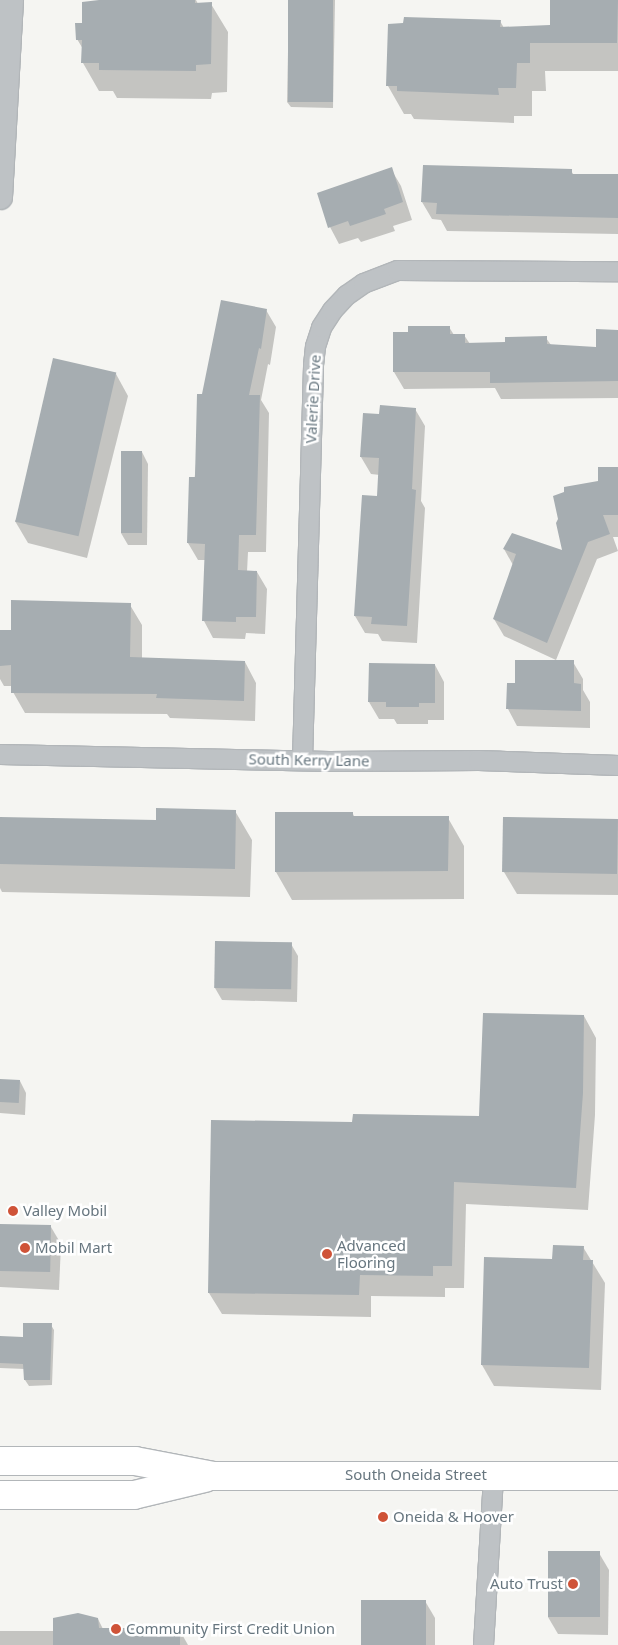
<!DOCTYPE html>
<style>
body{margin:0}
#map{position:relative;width:618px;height:1645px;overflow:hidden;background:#f5f5f2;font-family:"Noto Sans",sans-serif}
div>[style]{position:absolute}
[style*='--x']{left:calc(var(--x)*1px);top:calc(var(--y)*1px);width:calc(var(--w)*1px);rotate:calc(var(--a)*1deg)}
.shadow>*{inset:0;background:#0003}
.building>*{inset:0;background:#a6adb1;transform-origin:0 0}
.roads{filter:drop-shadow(1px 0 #b2b6b9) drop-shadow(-1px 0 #b2b6b9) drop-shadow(0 1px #b2b6b9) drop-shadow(0 -1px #b2b6b9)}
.minor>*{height:19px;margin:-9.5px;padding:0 9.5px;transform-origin:9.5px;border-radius:9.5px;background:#bec2c5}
.tertiary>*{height:24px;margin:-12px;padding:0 12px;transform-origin:12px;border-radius:12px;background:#bec2c5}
.primary>*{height:28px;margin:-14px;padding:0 14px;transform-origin:14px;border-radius:14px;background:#fff}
.dots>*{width:14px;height:14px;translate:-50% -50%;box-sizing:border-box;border:2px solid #fff;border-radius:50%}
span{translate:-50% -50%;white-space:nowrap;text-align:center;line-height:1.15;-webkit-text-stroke:5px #fff;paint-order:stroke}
.street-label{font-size:15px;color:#67767f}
.poi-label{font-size:15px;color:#67767f}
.left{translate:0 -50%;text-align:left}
.right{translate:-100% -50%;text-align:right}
</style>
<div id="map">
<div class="shadow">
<i style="clip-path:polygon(100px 0,196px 0,198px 4px,211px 4px,228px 32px,227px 92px,212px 93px,211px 99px,117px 98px,113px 91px,99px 91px,83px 63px,83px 49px,77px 39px,83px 24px)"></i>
<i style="clip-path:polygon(289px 0,335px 0,333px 108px,291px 107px,287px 102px)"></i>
<i style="clip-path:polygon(551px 0,618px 0,618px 71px,545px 71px,546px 91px,532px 91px,532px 116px,514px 116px,514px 123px,414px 119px,411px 114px,404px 114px,388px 86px,500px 21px,504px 28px,551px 26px)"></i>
<i style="clip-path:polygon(424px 166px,571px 171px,574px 175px,618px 175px,618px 234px,447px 231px,441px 220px,432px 219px,422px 202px)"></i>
<i style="clip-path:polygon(391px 169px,401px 186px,412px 220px,393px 226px,395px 231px,361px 242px,358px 238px,339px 244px,330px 227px)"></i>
<i style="clip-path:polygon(266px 310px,276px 327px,270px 365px,268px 364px,261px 400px,269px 413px,266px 552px,248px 552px,247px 572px,257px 572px,267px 589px,265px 634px,246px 633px,245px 639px,213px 638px,204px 621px,205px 560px,198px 560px,188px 543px,203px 395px)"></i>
<i style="clip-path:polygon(449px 327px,454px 335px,464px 335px,470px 344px,506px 344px,546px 338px,551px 345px,597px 348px,618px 332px,618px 398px,501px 399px,495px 388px,404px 389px,394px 372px,394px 334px)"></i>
<i style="clip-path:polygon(116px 374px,128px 396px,87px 558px,28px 543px,15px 521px)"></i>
<i style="clip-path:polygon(415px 409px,425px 426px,421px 501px,425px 508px,417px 643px,382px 641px,378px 634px,365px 633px,355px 616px,378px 498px,380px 475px,371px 474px,361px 457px,381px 415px)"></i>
<i style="clip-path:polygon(142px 452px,148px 464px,147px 545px,128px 545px,121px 533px)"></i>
<i style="clip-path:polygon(618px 469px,618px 537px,613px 537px,618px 551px,597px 559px,556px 660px,504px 636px,494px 619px,513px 565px,504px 549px,564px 552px,559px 520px,599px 482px)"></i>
<i style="clip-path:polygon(130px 605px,142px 625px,142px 659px,245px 662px,256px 683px,255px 721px,170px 718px,167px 714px,25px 713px,13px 692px,13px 686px,4px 686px,0 679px,0 631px,12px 631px)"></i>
<i style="clip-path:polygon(573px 662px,583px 679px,583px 690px,590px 702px,590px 728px,517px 726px,508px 709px,508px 684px,516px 684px)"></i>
<i style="clip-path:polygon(435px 665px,444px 682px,444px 720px,428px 720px,428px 724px,397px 724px,394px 719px,379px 719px,369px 702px)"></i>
<i style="clip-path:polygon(235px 811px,252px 840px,250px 897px,2px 892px,0 888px,0 818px,157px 821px)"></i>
<i style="clip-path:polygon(353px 814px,355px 818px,448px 818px,464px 846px,464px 899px,292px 900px,276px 872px)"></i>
<i style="clip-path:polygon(618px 820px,618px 895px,517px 894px,504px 872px)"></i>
<i style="clip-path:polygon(216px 942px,291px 944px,298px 956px,297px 1002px,222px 1000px,215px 988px)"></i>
<i style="clip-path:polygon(584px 1016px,596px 1038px,595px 1115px,588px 1210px,466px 1204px,464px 1288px,445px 1288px,445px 1297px,371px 1296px,371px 1317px,222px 1314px,209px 1293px,354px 1124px,480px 1117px)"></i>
<i style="clip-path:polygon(0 1080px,20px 1081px,26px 1093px,25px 1115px,0 1113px)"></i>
<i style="clip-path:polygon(0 1225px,51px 1227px,61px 1244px,59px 1290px,0 1287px)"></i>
<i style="clip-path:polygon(583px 1247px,605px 1283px,601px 1390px,494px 1386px,482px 1365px,553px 1260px)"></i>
<i style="clip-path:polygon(51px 1325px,54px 1330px,52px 1385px,29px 1386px,25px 1380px,25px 1369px,0 1368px,0 1337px,24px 1338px)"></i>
<i style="clip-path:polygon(549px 1552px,599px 1553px,609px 1570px,608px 1635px,558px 1634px,548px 1617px)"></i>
<i style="clip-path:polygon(425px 1601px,435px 1618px,435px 1645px,363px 1645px)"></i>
<i style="clip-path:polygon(98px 1619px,103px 1629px,179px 1629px,188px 1645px,0 1645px,0 1631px,54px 1631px)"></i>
</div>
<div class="building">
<i style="clip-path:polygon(99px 0,195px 0,195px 3px,212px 2px,211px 64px,196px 65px,196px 71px,99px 70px,99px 63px,81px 63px,82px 40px,76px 40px,75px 23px,82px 23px,82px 2px)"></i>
<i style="left:288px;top:0;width:45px;height:102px"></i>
<i style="clip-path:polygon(550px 0,618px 0,617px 43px,530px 43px,530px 63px,517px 63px,516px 88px,498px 88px,499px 95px,397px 91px,397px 86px,386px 86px,388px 24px,403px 23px,404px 17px,501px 20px,500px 27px,550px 25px)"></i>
<i style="clip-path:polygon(423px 165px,572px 169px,572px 174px,618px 174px,618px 218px,436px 214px,437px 203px,421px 202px)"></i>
<i style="clip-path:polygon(392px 167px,403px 202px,384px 209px,386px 214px,350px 226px,348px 221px,328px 228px,317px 193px)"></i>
<i style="clip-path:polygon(221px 300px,267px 309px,261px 349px,259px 348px,249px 395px,260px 395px,256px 535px,239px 535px,238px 570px,257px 571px,256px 617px,236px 617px,236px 622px,202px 621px,205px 544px,187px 543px,189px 477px,195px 477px,197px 394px,202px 394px)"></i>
<i style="clip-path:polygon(408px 326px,450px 326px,450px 334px,465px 334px,465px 343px,505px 342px,505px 337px,547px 336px,547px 344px,596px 347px,596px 329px,618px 330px,618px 381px,490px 383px,490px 372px,393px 372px,393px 332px,408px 332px)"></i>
<i style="left:53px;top:358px;width:65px;height:168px;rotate:13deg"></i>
<i style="clip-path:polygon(380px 405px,416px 408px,412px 489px,416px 490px,407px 626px,371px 624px,372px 617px,354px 616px,362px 495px,377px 496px,379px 458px,360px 457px,363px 413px,379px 414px)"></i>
<i style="left:121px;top:451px;width:21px;height:82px"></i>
<i style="clip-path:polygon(598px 467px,618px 467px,618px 515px,603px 515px,610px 534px,588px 542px,547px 643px,493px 619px,516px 554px,503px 549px,512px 533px,562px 550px,556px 523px,558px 519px,553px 496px,564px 492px,564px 487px,598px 481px)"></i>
<i style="clip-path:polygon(11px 600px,131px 603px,130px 657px,245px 661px,244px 701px,156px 698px,157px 694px,11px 693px,11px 665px,0 666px,0 630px,11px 630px)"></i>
<i style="clip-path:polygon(515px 660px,574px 660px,574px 683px,581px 684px,581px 711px,506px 709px,507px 683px,515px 683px)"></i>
<i style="clip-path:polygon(369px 663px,435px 664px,435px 703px,419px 703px,419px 707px,386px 707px,386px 702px,368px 702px)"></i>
<i style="clip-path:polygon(156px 808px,236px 810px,235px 869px,0 864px,0 817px,156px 820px)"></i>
<i style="clip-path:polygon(275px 812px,353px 812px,353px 816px,449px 816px,448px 871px,275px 872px)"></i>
<i style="left:503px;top:817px;width:115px;height:55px;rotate:1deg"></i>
<i style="left:215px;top:941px;width:77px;height:47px;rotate:1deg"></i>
<i style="clip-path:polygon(483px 1013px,584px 1015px,583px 1093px,576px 1188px,454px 1182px,452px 1266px,433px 1266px,433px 1276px,360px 1275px,359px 1295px,208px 1293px,211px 1120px,352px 1122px,353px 1114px,479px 1116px)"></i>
<i style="left:0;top:1079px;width:20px;height:23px;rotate:3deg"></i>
<i style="left:0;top:1224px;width:51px;height:47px;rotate:1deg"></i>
<i style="clip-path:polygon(553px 1245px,584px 1246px,583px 1260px,593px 1260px,589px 1368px,481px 1365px,484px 1257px,552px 1259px)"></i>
<i style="clip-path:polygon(23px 1323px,52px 1323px,50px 1380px,24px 1380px,23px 1364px,0 1363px,0 1336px,23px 1337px)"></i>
<i style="left:548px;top:1551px;width:52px;height:66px"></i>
<i style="left:361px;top:1600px;width:65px;height:45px"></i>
<i style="clip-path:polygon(78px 1613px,98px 1618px,99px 1628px,180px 1628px,180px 1645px,53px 1645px,53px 1618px)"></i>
</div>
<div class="roads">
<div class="minor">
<i style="--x:0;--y:754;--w:329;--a:1.2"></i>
<i style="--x:329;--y:761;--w:149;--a:-0.4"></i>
<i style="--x:478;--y:760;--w:140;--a:2"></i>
<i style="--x:302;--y:760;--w:395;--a:-88.4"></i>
<i style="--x:313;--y:365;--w:19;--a:-84"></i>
<i style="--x:315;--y:346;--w:20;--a:-72"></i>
<i style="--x:321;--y:327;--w:20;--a:-57"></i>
<i style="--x:332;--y:310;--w:21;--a:-47"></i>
<i style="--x:346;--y:295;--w:21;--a:-35"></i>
<i style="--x:363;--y:283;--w:36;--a:-21"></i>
<i style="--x:397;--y:270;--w:221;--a:0.3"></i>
<i style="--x:483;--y:1645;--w:170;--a:-86.6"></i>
</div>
<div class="tertiary">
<i style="--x:0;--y:197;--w:197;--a:-86.8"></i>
</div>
<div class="primary">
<i style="--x:0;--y:1461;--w:135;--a:0"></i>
<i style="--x:135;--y:1461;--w:80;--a:10.8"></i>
<i style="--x:214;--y:1476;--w:404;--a:0"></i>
<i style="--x:0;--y:1495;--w:134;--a:0"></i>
<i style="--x:134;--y:1495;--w:73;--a:-13.5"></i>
</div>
</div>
<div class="dots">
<i style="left:13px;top:1211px;background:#cf5338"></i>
<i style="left:25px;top:1248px;background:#cf5338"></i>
<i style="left:327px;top:1254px;background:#cf5338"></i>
<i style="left:383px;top:1517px;background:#cf5338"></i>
<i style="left:573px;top:1584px;background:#cf5338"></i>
<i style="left:116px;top:1629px;background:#cf5338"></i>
</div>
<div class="street-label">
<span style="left:313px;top:399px;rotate:-87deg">Valerie Drive</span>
<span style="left:309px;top:760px;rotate:1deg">South Kerry Lane</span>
<span style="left:416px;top:1475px">South Oneida Street</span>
</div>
<div class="poi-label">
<span class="left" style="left:23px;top:1211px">Valley Mobil</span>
<span class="left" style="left:337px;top:1254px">Advanced<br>Flooring</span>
<span class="left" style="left:35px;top:1248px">Mobil Mart</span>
<span class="left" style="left:393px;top:1517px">Oneida &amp; Hoover</span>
<span class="right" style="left:563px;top:1584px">Auto Trust</span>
<span class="left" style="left:126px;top:1629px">Community First Credit Union</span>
</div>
</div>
